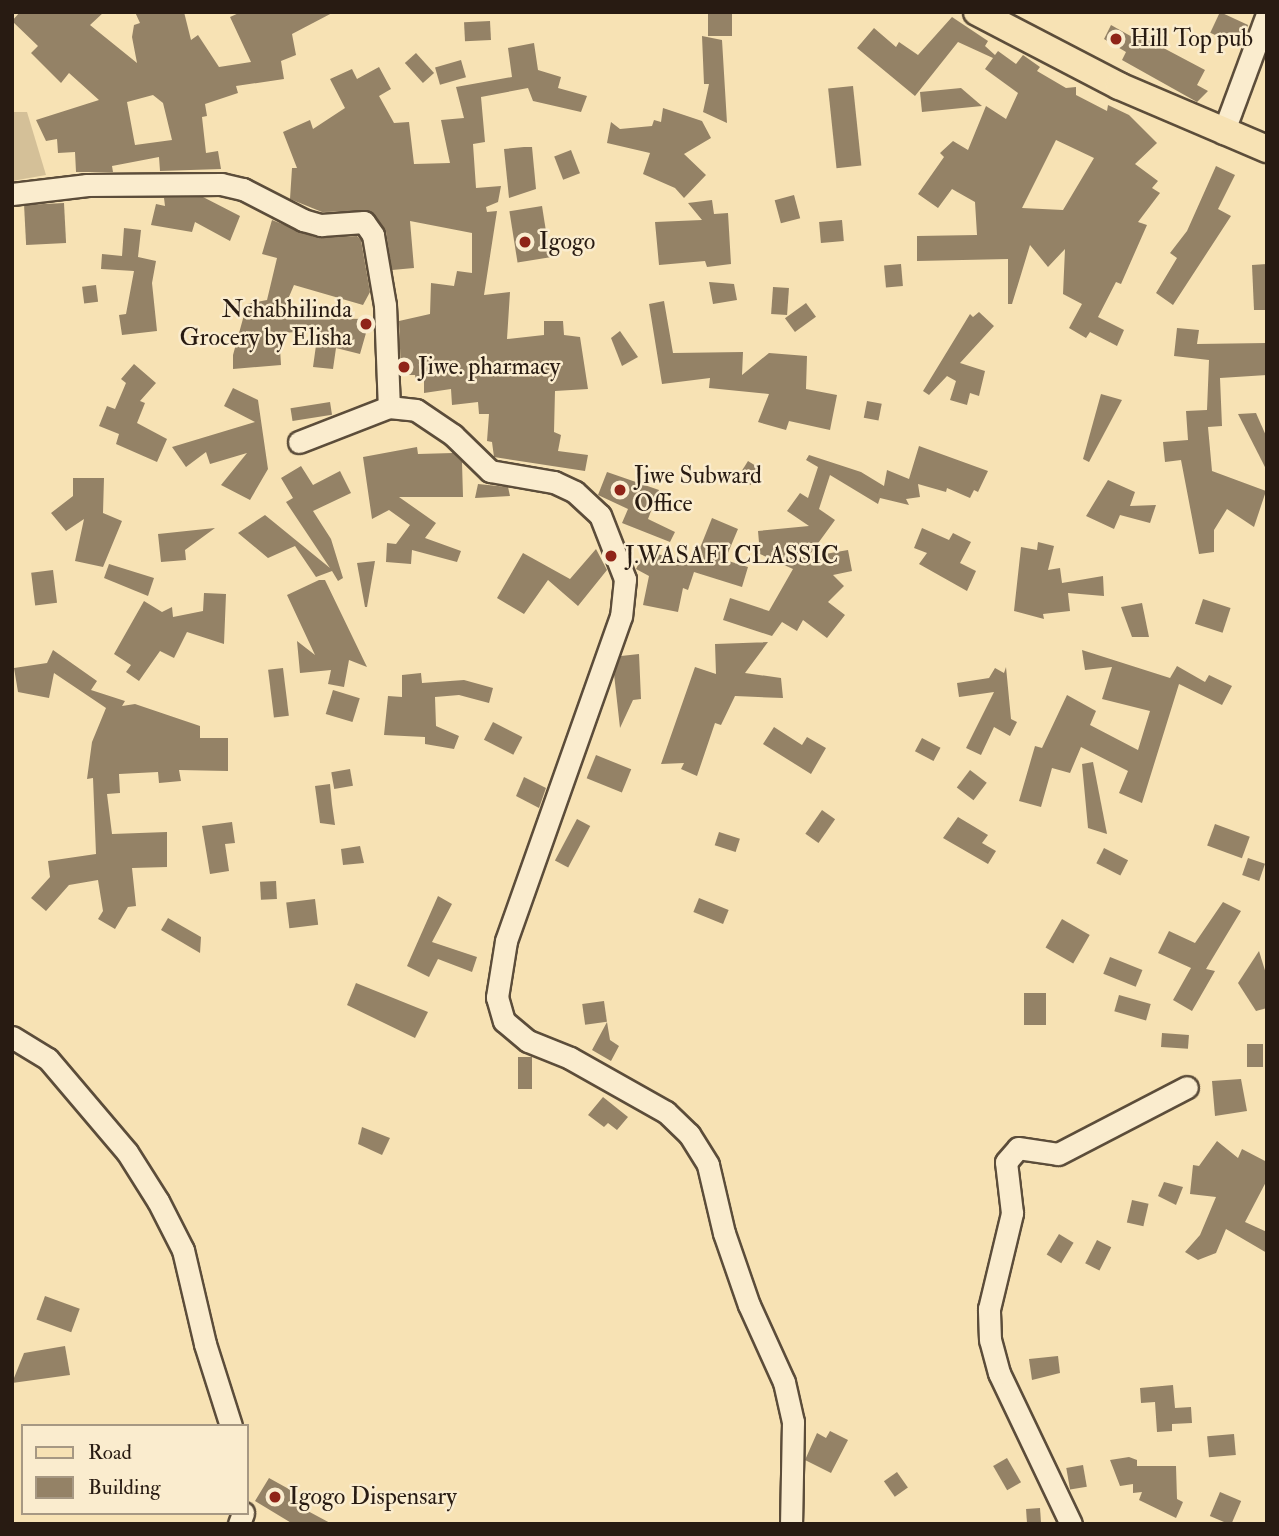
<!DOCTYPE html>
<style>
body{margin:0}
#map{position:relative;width:1279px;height:1536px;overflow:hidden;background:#f7e2b4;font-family:"IM FELL Double Pica",serif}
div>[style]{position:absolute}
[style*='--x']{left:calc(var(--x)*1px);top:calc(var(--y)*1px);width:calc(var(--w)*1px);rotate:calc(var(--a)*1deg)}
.green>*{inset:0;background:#d4c098}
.building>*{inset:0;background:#948266;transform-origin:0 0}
.roads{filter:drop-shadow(2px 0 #5c4d3a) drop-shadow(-2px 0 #5c4d3a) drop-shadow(0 2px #5c4d3a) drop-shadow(0 -2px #5c4d3a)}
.minor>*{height:21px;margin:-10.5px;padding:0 10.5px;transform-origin:10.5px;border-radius:10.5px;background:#faecce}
.major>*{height:26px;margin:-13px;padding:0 13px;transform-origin:13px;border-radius:13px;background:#f7e2b4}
.dots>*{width:19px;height:19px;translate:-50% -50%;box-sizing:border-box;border:4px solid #faecce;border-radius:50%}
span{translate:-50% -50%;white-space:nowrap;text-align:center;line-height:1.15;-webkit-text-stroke:5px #faecce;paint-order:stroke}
.poi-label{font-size:24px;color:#281b12}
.left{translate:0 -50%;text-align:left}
.right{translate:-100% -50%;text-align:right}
.frame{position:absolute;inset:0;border:14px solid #281b12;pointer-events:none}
.legend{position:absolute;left:21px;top:1424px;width:228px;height:91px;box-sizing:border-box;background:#faecce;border:2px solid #a69883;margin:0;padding:9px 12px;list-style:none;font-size:21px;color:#281b12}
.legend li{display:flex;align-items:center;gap:14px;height:35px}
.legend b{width:35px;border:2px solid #a69883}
</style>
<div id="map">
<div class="green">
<i style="clip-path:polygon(12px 112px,27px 112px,46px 175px,12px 181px)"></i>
</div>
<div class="building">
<i style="clip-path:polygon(evenodd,20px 12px,104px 12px,90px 25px,137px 63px,132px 37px,134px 25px,140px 23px,135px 12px,184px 12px,191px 40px,198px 35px,219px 67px,251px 62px,230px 17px,241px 12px,334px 12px,292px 34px,296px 55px,281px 61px,284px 79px,236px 86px,238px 93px,205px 104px,207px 116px,202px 117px,206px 153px,218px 151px,221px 169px,160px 171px,159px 157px,112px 166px,113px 172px,76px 172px,75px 152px,58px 153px,57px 139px,46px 141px,36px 120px,99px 100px,69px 73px,61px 83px,31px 53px,38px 46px,12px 21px,20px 12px,153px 95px,163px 103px,172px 140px,135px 145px,127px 102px,153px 95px)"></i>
<i style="left:708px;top:12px;width:24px;height:24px"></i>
<i style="left:1220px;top:12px;width:31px;height:23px;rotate:25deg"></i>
<i style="clip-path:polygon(evenodd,952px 17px,988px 41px,985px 46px,995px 55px,998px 51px,1016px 64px,1023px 55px,1040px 67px,1037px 71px,1066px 88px,1076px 87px,1076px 95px,1107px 111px,1108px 105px,1129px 115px,1157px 143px,1135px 164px,1158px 181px,1152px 188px,1160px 193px,1138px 222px,1147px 225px,1121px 284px,1116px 282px,1098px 317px,1124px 330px,1117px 346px,1090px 332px,1086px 338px,1069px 328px,1082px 304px,1063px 294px,1065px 249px,1048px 267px,1030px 245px,1012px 304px,1008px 304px,1008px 259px,917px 261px,917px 236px,977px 235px,975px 202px,952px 189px,938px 208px,918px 194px,944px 157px,940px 153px,953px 141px,968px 150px,986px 106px,1006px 119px,1018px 93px,985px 69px,993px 58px,958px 42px,915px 96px,857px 48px,874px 28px,896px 47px,899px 42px,918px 55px,952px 17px,1056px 140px,1094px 158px,1063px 210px,1022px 208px,1056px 140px)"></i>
<i style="left:490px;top:21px;width:19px;height:26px;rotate:87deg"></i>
<i style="clip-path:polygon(1111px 25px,1134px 38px,1137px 34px,1205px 70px,1197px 85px,1208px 91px,1197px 102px,1122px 60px,1126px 52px,1104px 39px)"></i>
<i style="clip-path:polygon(702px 36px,722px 40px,727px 123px,703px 112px,709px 84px,704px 84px)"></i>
<i style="clip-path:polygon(534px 43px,538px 70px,561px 77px,558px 88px,587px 96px,581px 112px,533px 101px,528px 88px,481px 97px,485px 142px,473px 144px,476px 188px,501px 186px,498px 202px,486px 207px,487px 212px,497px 211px,484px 295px,510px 292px,507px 339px,544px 335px,544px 321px,563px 321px,564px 335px,580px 337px,588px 389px,555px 391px,554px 432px,561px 435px,558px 451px,588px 455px,585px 471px,494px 457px,492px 442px,487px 441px,489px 414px,479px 414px,478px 402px,452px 405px,451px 389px,424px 393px,424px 381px,416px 380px,415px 375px,401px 375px,399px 321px,430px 314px,431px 283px,454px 286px,457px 271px,472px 273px,472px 233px,410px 221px,414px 268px,392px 270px,386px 232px,370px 211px,322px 212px,290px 199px,292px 168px,297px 168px,283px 132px,310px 120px,313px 129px,345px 108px,330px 79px,352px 69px,357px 79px,379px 67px,391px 89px,379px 96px,394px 123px,409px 122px,414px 164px,450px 163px,441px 120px,464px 118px,456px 87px,512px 77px,508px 48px)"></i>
<i style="left:416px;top:53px;width:27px;height:15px;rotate:48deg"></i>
<i style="left:461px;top:60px;width:18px;height:27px;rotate:74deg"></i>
<i style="left:853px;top:86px;width:80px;height:25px;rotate:84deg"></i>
<i style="clip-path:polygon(961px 88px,982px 106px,922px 112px,920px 92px)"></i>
<i style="clip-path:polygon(663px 108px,702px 121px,711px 138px,684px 154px,706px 175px,684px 198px,675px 188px,643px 174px,650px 153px,607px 143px,611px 122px,620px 129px,652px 126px,654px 120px,661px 122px)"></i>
<i style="clip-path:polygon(524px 147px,532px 147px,536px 189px,509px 198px,504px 149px)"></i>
<i style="left:571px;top:150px;width:25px;height:18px;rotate:69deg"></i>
<i style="clip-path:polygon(1216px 166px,1235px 175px,1218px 209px,1231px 216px,1173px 305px,1156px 293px,1177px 258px,1170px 253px,1187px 231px)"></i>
<i style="left:794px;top:195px;width:24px;height:20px;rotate:75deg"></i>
<i style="clip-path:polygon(203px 197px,240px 216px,230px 241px,195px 222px,192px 232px,151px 225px,156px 204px,165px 206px,164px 198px)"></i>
<i style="clip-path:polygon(712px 200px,714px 214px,728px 213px,731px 264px,707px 267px,705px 261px,659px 265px,655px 222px,702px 220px,688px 203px)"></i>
<i style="left:64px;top:203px;width:40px;height:40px;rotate:87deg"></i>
<i style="left:542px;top:206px;width:52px;height:33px;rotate:81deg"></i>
<i style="clip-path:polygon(272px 220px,317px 238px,357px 236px,361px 240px,370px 292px,363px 305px,294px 285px,280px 318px,370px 319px,360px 354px,336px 348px,333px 369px,313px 367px,318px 331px,279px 333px,281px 365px,233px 369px,233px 355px,247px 304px,267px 300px,277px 258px,262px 254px)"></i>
<i style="left:842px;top:220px;width:21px;height:23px;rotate:85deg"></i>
<i style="clip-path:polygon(124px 228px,141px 230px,138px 257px,156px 261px,152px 283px,157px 331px,122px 335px,119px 315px,126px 314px,134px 271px,101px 269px,102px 254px,122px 256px)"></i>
<i style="left:901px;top:264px;width:22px;height:17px;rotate:85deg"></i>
<i style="clip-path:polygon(1267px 264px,1267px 310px,1254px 310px,1252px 265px)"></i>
<i style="clip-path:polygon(709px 282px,734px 284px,737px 300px,713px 304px)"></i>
<i style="left:96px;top:285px;width:17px;height:14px;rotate:83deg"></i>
<i style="left:773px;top:287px;width:16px;height:27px;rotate:4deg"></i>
<i style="clip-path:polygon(664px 301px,673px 353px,743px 352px,742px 375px,769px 353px,807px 356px,806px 389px,837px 395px,830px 430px,789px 421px,786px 430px,758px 422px,769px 394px,709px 388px,710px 378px,662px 384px,649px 304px)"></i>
<i style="left:806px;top:303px;width:17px;height:26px;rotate:54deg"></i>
<i style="clip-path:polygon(979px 312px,994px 326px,960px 363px,985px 371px,979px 396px,970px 393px,967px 405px,950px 400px,956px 381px,947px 376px,929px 395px,923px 391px,970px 314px,973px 317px)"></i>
<i style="clip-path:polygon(1177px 328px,1199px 330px,1197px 344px,1267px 343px,1267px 375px,1220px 378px,1222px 426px,1208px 427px,1212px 471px,1266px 491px,1254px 527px,1227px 509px,1214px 530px,1214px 552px,1199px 554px,1181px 460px,1165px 462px,1163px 442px,1188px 440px,1186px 411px,1207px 410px,1209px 360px,1174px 356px)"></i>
<i style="clip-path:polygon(620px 331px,638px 357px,622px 366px,611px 338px)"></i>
<i style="clip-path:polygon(134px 364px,156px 383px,140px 401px,145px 403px,137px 423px,167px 439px,157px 462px,116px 444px,119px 434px,99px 426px,107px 406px,115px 409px,126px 383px,121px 379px)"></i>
<i style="clip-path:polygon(233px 388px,258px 400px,268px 469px,250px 500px,221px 485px,247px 453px,210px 464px,206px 452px,186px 467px,172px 447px,255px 422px,224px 406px)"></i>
<i style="clip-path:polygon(1101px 394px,1122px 400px,1089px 462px,1083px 459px)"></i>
<i style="left:867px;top:401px;width:15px;height:17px;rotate:11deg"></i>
<i style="left:330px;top:402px;width:13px;height:40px;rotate:81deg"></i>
<i style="clip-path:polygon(1256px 413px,1267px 438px,1267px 471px,1238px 414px)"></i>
<i style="clip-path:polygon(919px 446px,988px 471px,978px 492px,974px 490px,970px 498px,947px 488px,946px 492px,918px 484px,920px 497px,906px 499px,909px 505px,880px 498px,878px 504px,830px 475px,819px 509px,835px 520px,808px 557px,848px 550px,852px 571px,833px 575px,844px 586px,828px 602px,845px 615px,827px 638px,803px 620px,797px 631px,782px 622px,772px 636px,723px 620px,730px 598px,769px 611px,793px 569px,760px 554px,758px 531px,809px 526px,787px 511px,800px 493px,808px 498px,818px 467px,806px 460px,809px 455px,861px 472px,884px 486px,887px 470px,909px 479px)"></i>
<i style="clip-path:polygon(417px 447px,418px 454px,453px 453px,462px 462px,463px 497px,399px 497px,436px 523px,425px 538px,461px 551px,457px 562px,412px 550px,411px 564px,386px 562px,387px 543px,396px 544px,410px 525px,389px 510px,372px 519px,363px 457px)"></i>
<i style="left:748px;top:461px;width:15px;height:19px;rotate:32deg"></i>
<i style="clip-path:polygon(301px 466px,313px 485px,340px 471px,351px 493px,313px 511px,331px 539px,343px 578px,338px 581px,332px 571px,316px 577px,295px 546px,268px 558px,238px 533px,265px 515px,330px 568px,286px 502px,293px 498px,281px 478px)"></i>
<i style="clip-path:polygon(607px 472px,659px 490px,648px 519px,675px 532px,670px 542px,622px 523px,628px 509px,598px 495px)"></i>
<i style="clip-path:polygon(73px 478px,104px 478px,103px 513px,122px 521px,103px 567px,75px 561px,84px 519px,66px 531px,51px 513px,73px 496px)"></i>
<i style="clip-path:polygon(1108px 480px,1135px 492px,1130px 506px,1156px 505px,1150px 523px,1120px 515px,1114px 529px,1086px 516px)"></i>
<i style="clip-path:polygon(478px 484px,508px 487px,510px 496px,475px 498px)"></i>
<i style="clip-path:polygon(712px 518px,738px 529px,725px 560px,748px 567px,742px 587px,694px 572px,688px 590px,683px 588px,678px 612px,643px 605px,649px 576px,636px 569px,645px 551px,694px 563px)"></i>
<i style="clip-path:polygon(215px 528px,185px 550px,186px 560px,161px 562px,158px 534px)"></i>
<i style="clip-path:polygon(922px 528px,949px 540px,953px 533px,971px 542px,960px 563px,976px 571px,967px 591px,919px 564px,927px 553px,914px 548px)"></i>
<i style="clip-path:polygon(1038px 542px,1054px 546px,1048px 570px,1060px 568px,1062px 583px,1103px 576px,1104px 596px,1068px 593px,1070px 611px,1043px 614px,1044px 619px,1014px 611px,1021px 547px,1037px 550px)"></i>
<i style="clip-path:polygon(596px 549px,607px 570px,578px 606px,548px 580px,524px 614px,497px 598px,523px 553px,570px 579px)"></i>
<i style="clip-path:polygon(375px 561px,367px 607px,365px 607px,357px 563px)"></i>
<i style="clip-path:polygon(109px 564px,154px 578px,148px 596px,104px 578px)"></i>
<i style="left:53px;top:570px;width:33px;height:22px;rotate:83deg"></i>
<i style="clip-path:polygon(319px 580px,325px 580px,367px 667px,349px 660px,344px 687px,328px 684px,331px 670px,300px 673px,297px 641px,315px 655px,287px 595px)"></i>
<i style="clip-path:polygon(204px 593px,226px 594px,224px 644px,187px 632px,174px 658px,160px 651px,139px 681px,126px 672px,131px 665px,114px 654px,144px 601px,162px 612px,172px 607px,173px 617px,203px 611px)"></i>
<i style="left:1203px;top:599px;width:29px;height:26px;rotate:18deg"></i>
<i style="clip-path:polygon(1142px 603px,1149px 637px,1132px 637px,1121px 607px)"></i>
<i style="clip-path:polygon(768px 642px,745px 673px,781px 678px,783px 698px,735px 696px,721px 725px,715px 723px,697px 776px,681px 769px,684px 763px,661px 764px,695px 667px,716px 674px,715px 644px)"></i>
<i style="clip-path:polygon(53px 650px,97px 681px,91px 690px,125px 701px,122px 706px,135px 704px,200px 726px,200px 738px,228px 738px,228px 771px,179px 770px,181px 781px,159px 783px,158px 772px,119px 774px,120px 793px,107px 794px,112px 834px,167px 832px,167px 867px,132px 868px,136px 906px,128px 907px,115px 929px,98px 919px,103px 911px,98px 880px,69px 885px,46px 911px,31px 898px,50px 877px,48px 861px,96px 854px,93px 778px,87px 779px,92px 742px,106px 708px,54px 673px,49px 698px,18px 692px,14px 668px,47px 663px)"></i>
<i style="clip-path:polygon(1082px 650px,1170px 678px,1177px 666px,1205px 682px,1209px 675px,1232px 686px,1222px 705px,1179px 684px,1142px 803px,1119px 793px,1128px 771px,1081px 747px,1070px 773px,1052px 768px,1041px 807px,1019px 801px,1035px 746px,1042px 748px,1067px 695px,1096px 711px,1090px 725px,1138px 750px,1150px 711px,1102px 699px,1112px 667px,1085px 670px)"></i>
<i style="clip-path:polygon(639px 654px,641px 699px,633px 700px,620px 728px,614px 674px,621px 656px)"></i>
<i style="clip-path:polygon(1006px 667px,1011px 719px,1017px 722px,1010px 736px,994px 727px,981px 755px,966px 748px,994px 692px,959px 697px,957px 683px,989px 678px,995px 668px,1004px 673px)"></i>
<i style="left:283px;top:668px;width:48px;height:15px;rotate:83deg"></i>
<i style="clip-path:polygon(421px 673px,422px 683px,464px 680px,493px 688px,489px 703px,459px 695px,435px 697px,436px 726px,459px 736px,454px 749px,425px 744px,425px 737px,384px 735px,388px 696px,402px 697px,402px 675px)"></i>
<i style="left:333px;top:690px;width:28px;height:25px;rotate:17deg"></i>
<i style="left:493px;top:722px;width:33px;height:20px;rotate:27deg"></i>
<i style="clip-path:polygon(774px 727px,802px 745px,807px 737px,826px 748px,811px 774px,763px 744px)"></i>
<i style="left:922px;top:738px;width:21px;height:15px;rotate:28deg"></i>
<i style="left:596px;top:755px;width:38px;height:25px;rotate:22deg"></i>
<i style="clip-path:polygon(1093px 762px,1107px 834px,1088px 828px,1082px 764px)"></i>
<i style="left:350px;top:769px;width:17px;height:19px;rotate:80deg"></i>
<i style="left:970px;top:770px;width:21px;height:22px;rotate:37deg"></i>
<i style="clip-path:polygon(524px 777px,546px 788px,539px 808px,516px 796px)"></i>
<i style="clip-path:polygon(330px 784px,332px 804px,335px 825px,320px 823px,315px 786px)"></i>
<i style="left:822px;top:810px;width:16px;height:29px;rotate:35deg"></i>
<i style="clip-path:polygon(958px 817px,988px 835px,982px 843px,996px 851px,988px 864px,943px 838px)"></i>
<i style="left:577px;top:819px;width:15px;height:47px;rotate:28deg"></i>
<i style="clip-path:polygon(232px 822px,235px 843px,225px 844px,229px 871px,210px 874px,202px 826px)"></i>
<i style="left:1215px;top:824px;width:37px;height:23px;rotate:20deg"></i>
<i style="left:719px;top:832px;width:22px;height:14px;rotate:18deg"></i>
<i style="clip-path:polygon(360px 846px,364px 863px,343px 865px,341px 849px)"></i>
<i style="left:1104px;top:848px;width:27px;height:17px;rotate:27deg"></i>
<i style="left:1248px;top:858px;width:18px;height:18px;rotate:19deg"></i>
<i style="left:276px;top:881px;width:18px;height:16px;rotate:87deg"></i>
<i style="clip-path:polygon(438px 896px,452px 904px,432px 942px,477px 957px,472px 972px,438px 959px,429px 977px,407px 966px)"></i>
<i style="left:699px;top:898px;width:32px;height:15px;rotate:22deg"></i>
<i style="left:315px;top:899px;width:26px;height:29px;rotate:83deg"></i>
<i style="clip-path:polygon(1223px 902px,1241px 911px,1206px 969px,1215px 971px,1192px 1011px,1173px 1000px,1191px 968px,1158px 953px,1169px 931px,1195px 943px)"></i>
<i style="clip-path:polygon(168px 918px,201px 937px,200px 953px,161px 930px)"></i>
<i style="left:1062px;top:919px;width:32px;height:33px;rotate:30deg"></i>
<i style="clip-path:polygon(1259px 951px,1267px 977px,1267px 1008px,1256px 1011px,1238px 983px)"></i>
<i style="left:1110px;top:957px;width:35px;height:18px;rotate:22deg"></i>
<i style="clip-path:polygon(356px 983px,428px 1012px,415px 1038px,347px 1005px)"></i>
<i style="left:1024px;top:993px;width:22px;height:32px"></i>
<i style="left:1119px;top:995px;width:33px;height:17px;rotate:16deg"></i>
<i style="left:604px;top:1001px;width:21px;height:22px;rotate:82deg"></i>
<i style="clip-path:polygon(607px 1022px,610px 1040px,619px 1046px,611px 1061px,592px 1050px)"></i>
<i style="left:1162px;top:1033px;width:27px;height:14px;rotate:4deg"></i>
<i style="left:1247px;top:1044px;width:16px;height:23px"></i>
<i style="left:518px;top:1057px;width:14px;height:32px"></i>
<i style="clip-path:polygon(1241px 1079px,1247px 1111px,1215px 1116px,1212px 1081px)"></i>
<i style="clip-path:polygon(603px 1097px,628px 1117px,617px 1130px,608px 1123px,604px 1127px,588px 1115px)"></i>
<i style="clip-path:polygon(362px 1127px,390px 1138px,382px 1155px,358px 1144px)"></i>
<i style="clip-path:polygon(1217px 1141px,1238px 1158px,1242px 1149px,1267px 1162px,1267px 1180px,1245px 1222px,1267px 1232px,1267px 1253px,1226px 1229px,1216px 1253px,1198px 1260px,1185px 1252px,1200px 1235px,1216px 1197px,1190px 1194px,1193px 1165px,1199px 1166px)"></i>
<i style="clip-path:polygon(1164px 1182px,1183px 1187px,1176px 1205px,1158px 1196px)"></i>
<i style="left:1132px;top:1200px;width:17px;height:23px;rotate:13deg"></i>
<i style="left:1059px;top:1234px;width:17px;height:24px;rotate:31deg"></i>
<i style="left:1097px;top:1240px;width:16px;height:26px;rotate:27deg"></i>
<i style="left:45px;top:1296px;width:37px;height:25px;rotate:20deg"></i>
<i style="clip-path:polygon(65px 1346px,70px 1375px,12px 1383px,24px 1353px)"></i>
<i style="clip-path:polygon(1058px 1356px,1060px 1373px,1032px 1380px,1029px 1359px)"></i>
<i style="clip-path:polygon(1173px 1385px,1175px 1408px,1191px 1407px,1192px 1423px,1172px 1424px,1172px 1431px,1157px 1432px,1155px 1402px,1141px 1403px,1140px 1388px)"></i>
<i style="clip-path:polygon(830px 1431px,848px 1440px,831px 1473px,805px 1460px,817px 1433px,826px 1438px)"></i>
<i style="left:1234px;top:1434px;width:21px;height:27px;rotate:85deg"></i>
<i style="clip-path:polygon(1129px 1457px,1137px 1460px,1137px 1466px,1176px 1466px,1177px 1499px,1183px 1502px,1176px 1518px,1139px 1500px,1142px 1492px,1133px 1493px,1133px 1484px,1120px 1486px,1110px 1460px)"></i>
<i style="left:1007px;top:1458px;width:28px;height:16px;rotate:60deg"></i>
<i style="left:1083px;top:1465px;width:22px;height:17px;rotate:80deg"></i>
<i style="left:897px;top:1472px;width:19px;height:16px;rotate:55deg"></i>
<i style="clip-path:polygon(269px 1478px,296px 1493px,291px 1502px,332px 1524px,293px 1524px,255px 1501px)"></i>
<i style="left:1220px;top:1492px;width:23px;height:26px;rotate:23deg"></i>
<i style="left:1040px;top:1508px;width:16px;height:14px;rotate:86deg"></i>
</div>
<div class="roads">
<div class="minor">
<i style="--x:1223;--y:133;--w:127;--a:-69.7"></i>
<i style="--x:12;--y:194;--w:76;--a:-6.8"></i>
<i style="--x:87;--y:185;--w:134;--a:-0.4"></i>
<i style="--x:221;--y:184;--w:23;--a:13"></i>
<i style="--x:243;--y:189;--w:68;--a:27.3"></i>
<i style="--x:303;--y:220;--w:19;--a:16"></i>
<i style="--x:321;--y:225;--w:43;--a:-4"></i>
<i style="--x:364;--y:222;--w:16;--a:55"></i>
<i style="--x:373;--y:235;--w:71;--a:80.3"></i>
<i style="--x:385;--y:305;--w:102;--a:87.8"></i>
<i style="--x:389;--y:407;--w:27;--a:6"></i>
<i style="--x:416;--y:410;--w:45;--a:34"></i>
<i style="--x:453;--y:435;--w:52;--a:44.2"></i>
<i style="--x:490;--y:471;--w:65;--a:9.8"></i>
<i style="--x:554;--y:482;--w:23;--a:25"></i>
<i style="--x:575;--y:492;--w:34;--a:43"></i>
<i style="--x:600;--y:515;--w:69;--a:68.7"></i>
<i style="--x:625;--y:579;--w:37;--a:96"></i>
<i style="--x:621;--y:616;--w:345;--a:109.5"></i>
<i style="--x:506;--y:941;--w:57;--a:99.1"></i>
<i style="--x:497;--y:997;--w:25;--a:74"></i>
<i style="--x:504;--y:1021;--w:31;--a:40"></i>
<i style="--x:528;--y:1041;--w:45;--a:22"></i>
<i style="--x:570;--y:1058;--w:110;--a:29.4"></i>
<i style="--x:666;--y:1112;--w:32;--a:44"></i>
<i style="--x:689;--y:1134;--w:36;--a:58"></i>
<i style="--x:708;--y:1165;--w:70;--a:76.8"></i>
<i style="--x:724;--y:1233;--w:76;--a:70.9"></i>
<i style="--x:749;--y:1305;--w:85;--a:65.6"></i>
<i style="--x:784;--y:1382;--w:41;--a:77.3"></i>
<i style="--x:793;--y:1422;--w:102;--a:91.1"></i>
<i style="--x:299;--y:442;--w:97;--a:-21.3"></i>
<i style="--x:12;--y:1037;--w:42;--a:31.4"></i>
<i style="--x:48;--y:1059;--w:122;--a:49.7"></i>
<i style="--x:127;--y:1152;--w:58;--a:57.7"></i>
<i style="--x:158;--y:1201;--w:55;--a:63"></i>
<i style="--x:183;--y:1250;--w:97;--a:76.8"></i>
<i style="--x:205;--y:1344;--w:86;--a:72.4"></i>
<i style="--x:239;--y:1524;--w:12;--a:-70"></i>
<i style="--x:1071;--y:1524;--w:167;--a:-115.5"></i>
<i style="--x:999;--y:1373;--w:34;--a:-105"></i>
<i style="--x:990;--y:1340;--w:31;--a:-92"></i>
<i style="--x:989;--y:1309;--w:99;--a:-76.5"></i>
<i style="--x:1012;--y:1213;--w:51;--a:-96.7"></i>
<i style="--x:1006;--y:1162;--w:18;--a:-49"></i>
<i style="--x:1018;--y:1148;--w:40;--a:8.5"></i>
<i style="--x:1058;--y:1154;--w:145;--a:-27.4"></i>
</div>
<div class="major">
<i style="--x:977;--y:12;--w:160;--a:27.5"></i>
<i style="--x:1119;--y:86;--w:161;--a:23.1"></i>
</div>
</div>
<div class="dots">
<i style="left:1116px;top:39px;background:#8f2418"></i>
<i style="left:525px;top:242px;background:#8f2418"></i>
<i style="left:366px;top:324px;background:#8f2418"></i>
<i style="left:404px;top:367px;background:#8f2418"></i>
<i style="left:620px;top:490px;background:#8f2418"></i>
<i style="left:611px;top:556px;background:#8f2418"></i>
<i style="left:275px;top:1497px;background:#8f2418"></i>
</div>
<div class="poi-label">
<span class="left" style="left:1130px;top:39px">Hill Top pub</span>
<span class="left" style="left:539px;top:242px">Igogo</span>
<span class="right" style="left:352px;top:324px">Nchabhilinda<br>Grocery by Elisha</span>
<span class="left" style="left:418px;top:367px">Jiwe. pharmacy</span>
<span class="left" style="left:634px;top:490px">Jiwe Subward<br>Office</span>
<span class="left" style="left:625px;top:556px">J.WASAFI CLASSIC</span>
<span class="left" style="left:289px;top:1497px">Igogo Dispensary</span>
</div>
<div class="frame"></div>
<ul class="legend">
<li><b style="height:9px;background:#f7e2b4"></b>Road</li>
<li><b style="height:19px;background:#948266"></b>Building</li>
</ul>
</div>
